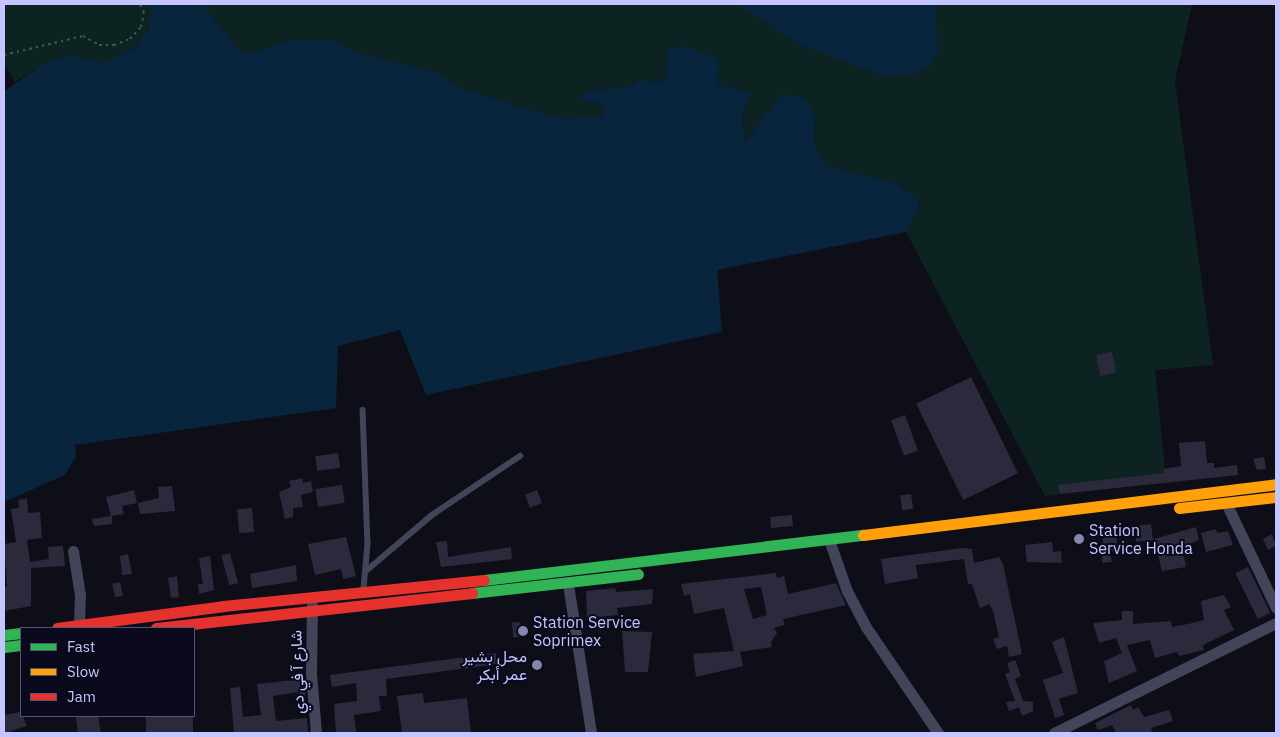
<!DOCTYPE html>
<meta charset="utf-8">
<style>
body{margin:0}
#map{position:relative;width:1280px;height:737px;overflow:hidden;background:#0e0e18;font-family:"IBM Plex Sans",Vazirmatn,sans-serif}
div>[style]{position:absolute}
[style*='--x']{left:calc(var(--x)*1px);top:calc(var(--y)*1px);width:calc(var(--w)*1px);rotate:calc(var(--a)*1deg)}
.green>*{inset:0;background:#0d2321}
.water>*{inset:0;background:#09243d}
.building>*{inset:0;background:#2b2a3c;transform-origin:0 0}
.path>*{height:2px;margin-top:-1px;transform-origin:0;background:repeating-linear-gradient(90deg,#42545f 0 2.5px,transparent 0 6.5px)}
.lane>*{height:5.5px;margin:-2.75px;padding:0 2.75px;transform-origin:2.75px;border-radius:2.75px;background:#424459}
.street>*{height:11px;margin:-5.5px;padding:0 5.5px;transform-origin:5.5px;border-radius:5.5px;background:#424459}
.fast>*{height:11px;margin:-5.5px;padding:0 5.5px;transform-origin:5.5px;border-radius:5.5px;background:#30b455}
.slow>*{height:11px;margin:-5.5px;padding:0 5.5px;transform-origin:5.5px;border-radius:5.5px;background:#ff9f0a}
.jam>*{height:11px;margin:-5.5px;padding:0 5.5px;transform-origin:5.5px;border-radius:5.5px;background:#e5322d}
.dots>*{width:14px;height:14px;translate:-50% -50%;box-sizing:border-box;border:2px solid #0b0a1c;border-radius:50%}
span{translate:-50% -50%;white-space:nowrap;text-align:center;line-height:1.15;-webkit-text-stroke:4px #0b0a1c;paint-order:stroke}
.poi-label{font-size:16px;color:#c5c5ff}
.left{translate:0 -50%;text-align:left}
.right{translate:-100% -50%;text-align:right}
.street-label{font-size:16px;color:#c5c5ff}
.frame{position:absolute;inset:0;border:5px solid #c5c5ff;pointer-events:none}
.legend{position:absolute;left:20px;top:627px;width:175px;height:90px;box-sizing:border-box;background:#0b0a1c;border:1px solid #557;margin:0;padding:6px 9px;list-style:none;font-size:15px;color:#c5c5ff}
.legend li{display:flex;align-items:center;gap:10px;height:25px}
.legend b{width:25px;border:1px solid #557}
</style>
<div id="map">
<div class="green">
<i style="clip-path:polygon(4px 4px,151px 4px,153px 8px,149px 30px,132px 50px,101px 63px,70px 54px,42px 64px,15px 82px,4px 64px)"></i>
<i style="clip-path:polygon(202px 4px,1192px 4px,1175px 81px,1213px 365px,1155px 370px,1166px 480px,1045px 496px,906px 232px,920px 201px,896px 183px,827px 166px,814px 145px,815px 115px,757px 126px,745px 143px,742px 116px,751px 92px,717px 84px,714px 56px,701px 52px,656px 83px,639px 79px,631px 86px,585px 91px,578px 99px,604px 104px,604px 116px,559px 118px,461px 89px,437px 72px,357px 53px,335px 40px,286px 40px,260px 51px,241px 53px)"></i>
</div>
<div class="water">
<i style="clip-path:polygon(151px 4px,202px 4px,241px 53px,260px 51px,286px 40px,335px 40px,357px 53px,437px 72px,462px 89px,559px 118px,604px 116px,604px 104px,578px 99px,585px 91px,631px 86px,639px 79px,656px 83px,667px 76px,665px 55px,670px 49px,685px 46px,714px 56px,719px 64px,717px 84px,751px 92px,742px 116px,745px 142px,782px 94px,805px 98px,815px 115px,814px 145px,827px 166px,896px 183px,920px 201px,906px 232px,717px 270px,722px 332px,426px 395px,400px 330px,338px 346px,336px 408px,75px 445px,76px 456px,65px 475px,4px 502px,4px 92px,42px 64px,70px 54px,101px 63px,132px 50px,149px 30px)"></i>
<i style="clip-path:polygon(737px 4px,935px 4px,938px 52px,931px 65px,913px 74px,883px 76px,803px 46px)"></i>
</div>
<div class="building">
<i style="left:1112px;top:352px;width:21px;height:16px;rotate:79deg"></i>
<i style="left:971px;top:377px;width:107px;height:61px;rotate:64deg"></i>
<i style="left:905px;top:415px;width:38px;height:15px;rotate:70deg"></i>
<i style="clip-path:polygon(1205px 441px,1207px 463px,1214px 463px,1214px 468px,1237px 465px,1238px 475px,1060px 494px,1058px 485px,1164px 473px,1164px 469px,1181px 466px,1179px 443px)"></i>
<i style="left:338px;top:453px;width:15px;height:23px;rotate:82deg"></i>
<i style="clip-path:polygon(1264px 457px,1266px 469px,1257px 470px,1253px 459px)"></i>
<i style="clip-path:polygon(302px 478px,303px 483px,311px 481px,313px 492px,301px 495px,303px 507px,293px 508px,293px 517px,285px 519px,279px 492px,291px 487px,289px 481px)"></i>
<i style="left:342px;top:485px;width:18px;height:27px;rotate:81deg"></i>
<i style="clip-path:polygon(172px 486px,175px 511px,140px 514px,138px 503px,159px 498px,158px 487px)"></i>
<i style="clip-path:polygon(134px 490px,137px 503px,122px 506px,124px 514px,112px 516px,112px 524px,94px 526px,92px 519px,111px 516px,106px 497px)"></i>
<i style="left:537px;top:490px;width:14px;height:13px;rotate:69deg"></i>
<i style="left:911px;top:494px;width:15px;height:11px;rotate:82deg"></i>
<i style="clip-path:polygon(27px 499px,28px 513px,40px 512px,42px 538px,27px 540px,30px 562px,49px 559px,48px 547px,63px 546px,65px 566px,31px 568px,31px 606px,4px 611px,4px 587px,7px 586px,4px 544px,16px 542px,11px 509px,19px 508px,18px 500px)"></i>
<i style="left:252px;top:508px;width:24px;height:15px;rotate:85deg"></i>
<i style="left:792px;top:515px;width:11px;height:22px;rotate:85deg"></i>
<i style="left:1151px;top:524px;width:16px;height:17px;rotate:83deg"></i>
<i style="clip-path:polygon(1196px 527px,1199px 540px,1182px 547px,1186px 567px,1162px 571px,1154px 539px)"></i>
<i style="clip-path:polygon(1216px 529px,1217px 533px,1228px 531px,1233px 545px,1206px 552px,1201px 533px)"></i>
<i style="clip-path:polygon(1116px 534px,1118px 550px,1110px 552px,1112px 562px,1102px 563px,1103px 536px)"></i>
<i style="clip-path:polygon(1272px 534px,1276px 546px,1268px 550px,1263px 539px)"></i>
<i style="clip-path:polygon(346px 537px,356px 576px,343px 579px,341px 569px,315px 575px,308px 544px)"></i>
<i style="clip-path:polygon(447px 541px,448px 557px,511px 547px,512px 559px,441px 567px,436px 542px)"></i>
<i style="clip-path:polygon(1052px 542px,1053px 552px,1061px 551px,1062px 563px,1027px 562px,1025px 545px)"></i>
<i style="clip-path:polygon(962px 548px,972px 549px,974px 563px,999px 557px,1003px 564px,1022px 654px,1009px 657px,1007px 646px,997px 649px,993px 639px,999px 637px,993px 611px,989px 604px,980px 608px,972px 584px,968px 584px,964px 559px,916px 565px,918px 578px,885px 584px,881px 559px)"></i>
<i style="left:230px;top:553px;width:31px;height:9px;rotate:75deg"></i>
<i style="clip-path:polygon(128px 554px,132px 574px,122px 575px,120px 556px)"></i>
<i style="clip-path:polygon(210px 556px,214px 590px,199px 594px,198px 584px,203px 584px,199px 558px)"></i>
<i style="clip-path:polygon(296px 565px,297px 581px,252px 588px,250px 574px)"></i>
<i style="left:1248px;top:567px;width:51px;height:14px;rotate:64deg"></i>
<i style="clip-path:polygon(evenodd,776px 573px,777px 578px,784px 576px,788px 594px,836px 583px,846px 605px,783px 619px,785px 625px,774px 628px,777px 633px,771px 642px,772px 647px,740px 652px,743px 666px,696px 677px,693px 654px,734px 651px,724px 608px,694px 614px,690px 594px,684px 596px,681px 584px,776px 573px,761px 587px,767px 615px,753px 619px,744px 589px,761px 587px)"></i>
<i style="clip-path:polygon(177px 576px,179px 597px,171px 598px,168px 578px)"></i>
<i style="left:120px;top:582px;width:14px;height:8px;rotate:78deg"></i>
<i style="clip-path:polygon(615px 588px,616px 592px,653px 589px,652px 604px,617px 608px,618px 615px,587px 618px,586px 591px)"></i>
<i style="clip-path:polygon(1224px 595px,1231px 607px,1224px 610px,1234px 630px,1203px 645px,1204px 650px,1179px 656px,1177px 652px,1155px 658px,1150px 640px,1127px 645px,1137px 671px,1109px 683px,1104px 661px,1122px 653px,1116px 638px,1099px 643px,1093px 623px,1122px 620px,1122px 611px,1133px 611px,1133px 624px,1171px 621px,1172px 627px,1193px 623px,1204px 620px,1201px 601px)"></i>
<i style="left:520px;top:622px;width:15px;height:8px;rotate:86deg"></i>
<i style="clip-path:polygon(622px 631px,652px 632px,648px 672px,625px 672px)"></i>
<i style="clip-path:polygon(1064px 637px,1078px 693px,1059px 699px,1064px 715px,1055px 718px,1043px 680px,1063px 673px,1052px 642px)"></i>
<i style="clip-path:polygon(496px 653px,497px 664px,386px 679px,387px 696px,379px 696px,381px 711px,354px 715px,356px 732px,336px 733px,334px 704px,357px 701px,356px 683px,332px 687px,330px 675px)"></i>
<i style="clip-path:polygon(1015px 660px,1021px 676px,1015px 679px,1023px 701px,1033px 702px,1033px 711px,1022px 716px,1019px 707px,1009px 711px,1006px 702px,1015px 701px,1005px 674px,1010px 672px,1007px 663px)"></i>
<i style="clip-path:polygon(304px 679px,306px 708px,301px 709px,299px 692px,273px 696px,276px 721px,307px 718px,308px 733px,234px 733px,230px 688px,240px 687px,243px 717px,261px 715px,257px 684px)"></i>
<i style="clip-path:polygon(423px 693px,424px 703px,467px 698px,471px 733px,402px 733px,397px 696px)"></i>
<i style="clip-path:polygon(1131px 705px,1133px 710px,1138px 707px,1144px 717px,1169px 710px,1173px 721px,1151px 728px,1153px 733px,1116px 733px,1112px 725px,1098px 730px,1095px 723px)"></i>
<i style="clip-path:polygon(21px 712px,27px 726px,4px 733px,4px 715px)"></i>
<i style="clip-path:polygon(98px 716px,101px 733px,78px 733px,76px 717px)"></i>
<i style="left:146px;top:716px;width:47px;height:17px"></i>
</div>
<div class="path">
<i style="--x:4;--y:55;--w:81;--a:-13.5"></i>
<i style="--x:83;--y:36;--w:18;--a:29"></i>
<i style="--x:99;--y:45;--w:15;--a:0"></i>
<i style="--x:114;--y:45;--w:17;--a:-21"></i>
<i style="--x:130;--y:39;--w:16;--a:-47"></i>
<i style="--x:141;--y:27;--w:14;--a:-78"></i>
<i style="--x:144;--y:13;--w:10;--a:-114"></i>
</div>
<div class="lane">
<i style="--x:363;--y:410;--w:134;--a:87.9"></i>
<i style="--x:368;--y:544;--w:45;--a:95.1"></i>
<i style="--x:366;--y:571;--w:87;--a:-40.3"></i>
<i style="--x:432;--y:515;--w:106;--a:-33.8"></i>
</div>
<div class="street">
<i style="--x:1226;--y:503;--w:116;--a:64.5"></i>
<i style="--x:829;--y:540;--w:54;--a:70.6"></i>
<i style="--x:847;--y:591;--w:41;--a:62.2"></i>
<i style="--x:866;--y:627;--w:128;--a:55.8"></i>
<i style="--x:73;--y:551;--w:45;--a:81"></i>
<i style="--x:80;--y:595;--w:30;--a:92"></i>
<i style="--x:568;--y:584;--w:151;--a:81.2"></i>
<i style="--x:312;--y:605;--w:68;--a:90.8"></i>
<i style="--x:311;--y:673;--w:60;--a:85.2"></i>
<i style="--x:1054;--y:733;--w:248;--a:-26.4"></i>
</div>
<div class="fast">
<i style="--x:484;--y:580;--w:382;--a:-6.8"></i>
<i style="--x:472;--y:593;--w:167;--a:-6.5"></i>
<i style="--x:4;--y:635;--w:17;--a:-7"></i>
<i style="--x:4;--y:647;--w:17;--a:-7"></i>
</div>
<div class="slow">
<i style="--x:1179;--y:508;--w:98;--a:-6.5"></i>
<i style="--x:863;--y:535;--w:416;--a:-7"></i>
</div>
<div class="jam">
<i style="--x:57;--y:628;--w:167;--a:-7.5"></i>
<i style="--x:223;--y:606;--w:262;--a:-5.7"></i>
<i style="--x:156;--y:628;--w:318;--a:-6.3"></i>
</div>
<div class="dots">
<i style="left:1079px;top:539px;background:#8585ae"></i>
<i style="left:523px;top:631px;background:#8585ae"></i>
<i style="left:537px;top:665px;background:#8585ae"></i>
</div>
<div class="poi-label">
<span class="left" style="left:1089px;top:539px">Station<br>Service Honda</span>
<span class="left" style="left:533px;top:631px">Station Service<br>Soprimex</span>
<span class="right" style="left:527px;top:665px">محل بشير<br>عمر أبكر</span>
</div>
<div class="street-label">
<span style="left:297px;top:672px;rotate:-92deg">شارع آ في دي</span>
</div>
<div class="frame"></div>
<ul class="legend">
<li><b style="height:6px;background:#30b455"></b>Fast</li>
<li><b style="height:6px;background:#ff9f0a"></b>Slow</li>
<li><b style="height:6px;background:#e5322d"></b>Jam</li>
</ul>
</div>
